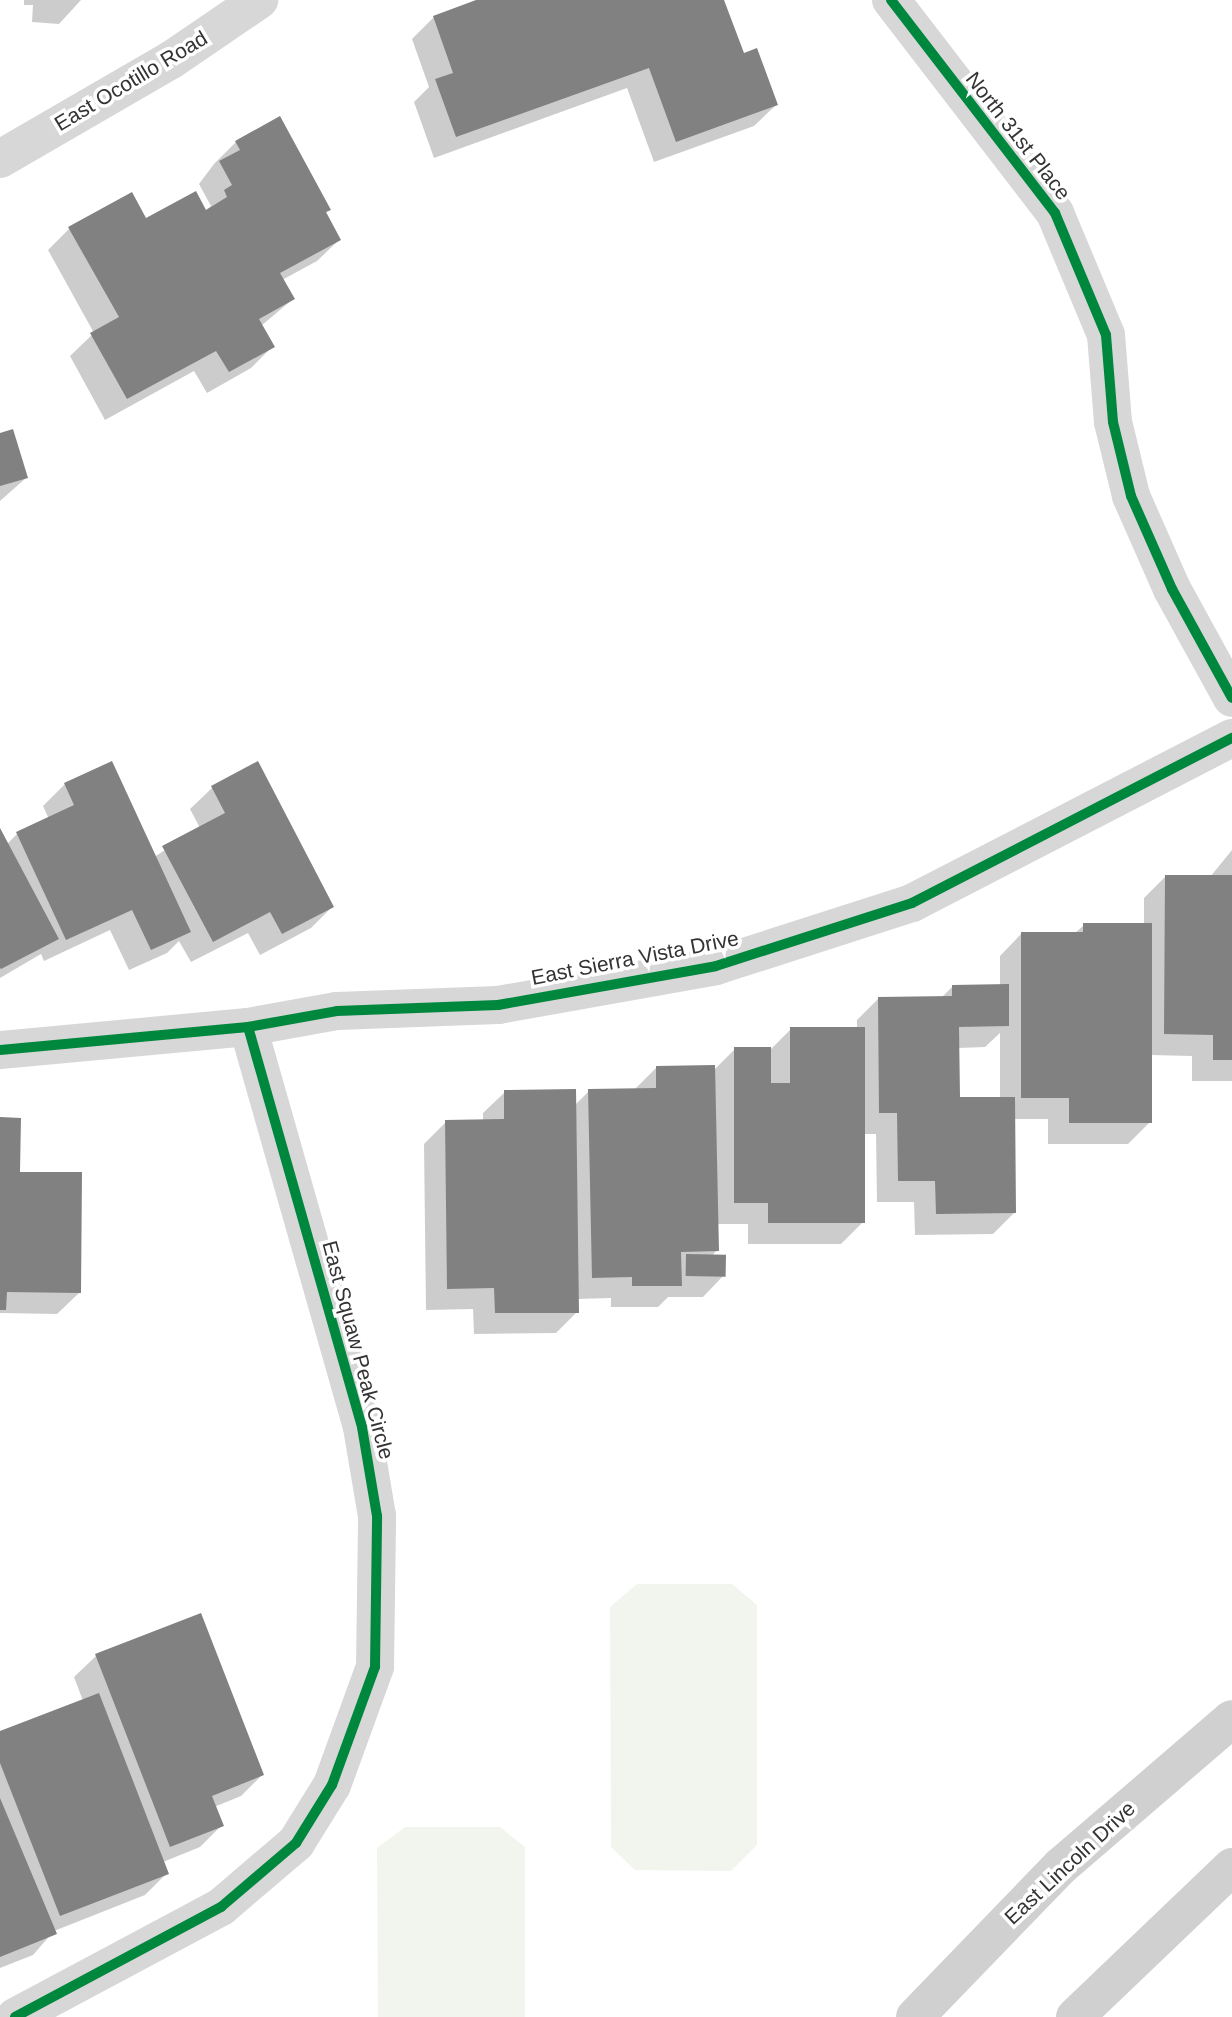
<!DOCTYPE html>
<style>
body{margin:0}
#map{position:relative;width:1232px;height:2017px;overflow:hidden;background:#fff;font-family:Helvetica,sans-serif}
div>[style]{position:absolute}
[style*='--x']{left:calc(var(--x)*1px);top:calc(var(--y)*1px);width:calc(var(--w)*1px);rotate:calc(var(--a)*1deg)}
.green>*{inset:0;background:#f1f5ed}
.shadow>*{inset:0;background:#0003}
.building>*{inset:0;background:#818181;transform-origin:0 0}
.street>*{height:38px;margin:-19px;padding:0 19px;transform-origin:19px;border-radius:19px;background:#d7d7d7}
.secondary>*{height:38px;margin:-19px;padding:0 19px;transform-origin:19px;border-radius:19px;background:#d0d0d0}
.cycleway>*{height:10px;margin:-5px;padding:0 5px;transform-origin:5px;border-radius:5px;background:#00873e}
span{translate:-50% -50%;white-space:nowrap;text-align:center;line-height:1.15;-webkit-text-stroke:7px #fff;paint-order:stroke}
.street-label{font-size:21px;color:#333}
</style>
<div id="map">
<div class="green">
<i style="clip-path:polygon(637px 1584px,732px 1584px,757px 1605px,757px 1845px,731px 1871px,635px 1870px,611px 1847px,610px 1607px)"></i>
<i style="clip-path:polygon(405px 1827px,500px 1827px,525px 1847px,525px 2017px,378px 2017px,377px 1848px)"></i>
</div>
<div class="shadow">
<i style="clip-path:polygon(24px 0,81px 0,59px 24px,32px 22px,33px 5px,24px 5px)"></i>
<i style="clip-path:polygon(481px 0,722px 0,743px 55px,776px 105px,754px 126px,654px 162px,627px 88px,434px 158px,414px 102px,429px 87px,412px 39px,434px 17px)"></i>
<i style="clip-path:polygon(279px 118px,329px 209px,325px 214px,339px 240px,317px 261px,282px 280px,293px 299px,261px 326px,272px 347px,251px 368px,207px 393px,194px 371px,105px 420px,70px 356px,94px 333px,48px 250px,70px 228px,205px 211px,211px 206px,199px 184px,214px 164px,236px 142px)"></i>
<i style="clip-path:polygon(0 434px,26px 478px,0 501px)"></i>
<i style="clip-path:polygon(257px 763px,332px 907px,311px 928px,260px 955px,248px 933px,191px 962px,179px 941px,167px 953px,129px 970px,110px 930px,44px 961px,41px 954px,0 978px,0 832px,7px 844px,17px 834px,49px 819px,43px 806px,65px 784px,154px 857px,200px 828px,190px 809px,212px 788px)"></i>
<i style="clip-path:polygon(evenodd,1232px 850px,1232px 1081px,1192px 1081px,1192px 1056px,1150px 1055px,1150px 1122px,1128px 1144px,1048px 1144px,1048px 1119px,1013px 1119px,1014px 1213px,993px 1234px,915px 1235px,914px 1202px,877px 1202px,876px 1134px,863px 1134px,863px 1222px,841px 1244px,748px 1244px,748px 1224px,717px 1224px,717px 1250px,711px 1257px,724px 1275px,703px 1297px,668px 1297px,658px 1307px,611px 1307px,611px 1298px,577px 1299px,577px 1312px,556px 1333px,474px 1334px,473px 1309px,426px 1310px,424px 1144px,446px 1122px,483px 1121px,483px 1113px,505px 1092px,575px 1105px,589px 1091px,634px 1090px,656px 1068px,713px 1071px,735px 1049px,771px 1049px,791px 1029px,857px 1029px,857px 1020px,878px 999px,941px 998px,953px 986px,1000px 986px,1000px 956px,1021px 934px,1074px 934px,1084px 925px,1144px 925px,1144px 898px,1165px 877px,1210px 877px,1232px 850px,1000px 1033px,1000px 1099px,958px 1099px,958px 1048px,985px 1047px,1000px 1033px)"></i>
<i style="clip-path:polygon(0 1119px,18px 1173px,79px 1293px,57px 1314px,0 1313px)"></i>
<i style="clip-path:polygon(200px 1615px,262px 1775px,241px 1796px,214px 1807px,222px 1825px,200px 1847px,163px 1862px,167px 1873px,145px 1895px,54px 1931px,33px 1955px,0 1968px,0 1733px,83px 1701px,74px 1677px,96px 1656px)"></i>
</div>
<div class="building">
<i style="clip-path:polygon(476px 0,724px 0,744px 53px,757px 48px,778px 105px,676px 142px,649px 68px,456px 137px,435px 79px,453px 73px,433px 16px)"></i>
<i style="clip-path:polygon(280px 116px,331px 210px,326px 212px,341px 240px,280px 273px,295px 299px,259px 319px,275px 347px,229px 372px,216px 351px,127px 399px,90px 333px,119px 317px,68px 227px,132px 192px,146px 218px,196px 191px,206px 210px,227px 197px,224px 190px,232px 185px,219px 161px,240px 150px,235px 141px)"></i>
<i style="clip-path:polygon(13px 429px,28px 478px,0 486px,0 433px)"></i>
<i style="clip-path:polygon(112px 761px,191px 932px,151px 950px,132px 910px,66px 940px,16px 832px,74px 805px,64px 783px)"></i>
<i style="clip-path:polygon(258px 761px,334px 907px,282px 934px,270px 912px,213px 942px,162px 846px,225px 813px,211px 786px)"></i>
<i style="clip-path:polygon(0 828px,59px 939px,1px 969px,0 968px)"></i>
<i style="clip-path:polygon(1165px 875px,1232px 875px,1232px 1060px,1213px 1060px,1213px 1035px,1164px 1034px)"></i>
<i style="clip-path:polygon(1083px 923px,1152px 923px,1152px 1123px,1069px 1123px,1069px 1098px,1021px 1098px,1021px 932px,1083px 932px)"></i>
<i style="clip-path:polygon(1009px 984px,1009px 1026px,959px 1027px,960px 1097px,1015px 1097px,1016px 1213px,936px 1214px,935px 1181px,898px 1181px,897px 1113px,879px 1113px,878px 997px,952px 996px,952px 985px)"></i>
<i style="clip-path:polygon(790px 1027px,865px 1027px,865px 1223px,768px 1223px,768px 1203px,734px 1203px,734px 1047px,771px 1047px,771px 1083px,790px 1083px)"></i>
<i style="clip-path:polygon(715px 1065px,719px 1251px,681px 1252px,682px 1286px,632px 1286px,632px 1277px,592px 1278px,588px 1089px,656px 1088px,656px 1066px)"></i>
<i style="clip-path:polygon(576px 1089px,579px 1313px,495px 1313px,494px 1288px,447px 1289px,445px 1120px,504px 1119px,504px 1090px)"></i>
<i style="clip-path:polygon(0 1117px,21px 1118px,20px 1172px,82px 1172px,81px 1293px,7px 1292px,6px 1310px,0 1310px)"></i>
<i style="left:686px;top:1254px;width:40px;height:22px;rotate:1deg"></i>
<i style="clip-path:polygon(201px 1613px,264px 1775px,212px 1796px,224px 1826px,170px 1847px,95px 1654px)"></i>
<i style="clip-path:polygon(99px 1693px,169px 1874px,60px 1916px,0 1763px,0 1731px)"></i>
<i style="clip-path:polygon(0 1798px,57px 1934px,0 1957px)"></i>
</div>
<div class="street">
<i style="--x:891;--y:0;--w:269;--a:52.4"></i>
<i style="--x:1055;--y:213;--w:132;--a:67.3"></i>
<i style="--x:1106;--y:335;--w:87;--a:85.4"></i>
<i style="--x:1113;--y:422;--w:76;--a:76.3"></i>
<i style="--x:1131;--y:496;--w:102;--a:66.2"></i>
<i style="--x:1172;--y:589;--w:124;--a:61.2"></i>
<i style="--x:0;--y:159;--w:198;--a:-30.1"></i>
<i style="--x:171;--y:60;--w:107;--a:-34.3"></i>
<i style="--x:0;--y:1050;--w:249;--a:-5.3"></i>
<i style="--x:248;--y:1027;--w:90;--a:-10.2"></i>
<i style="--x:337;--y:1011;--w:161;--a:-2.1"></i>
<i style="--x:498;--y:1005;--w:221;--a:-10.1"></i>
<i style="--x:716;--y:966;--w:206;--a:-17.8"></i>
<i style="--x:912;--y:903;--w:360;--a:-27.3"></i>
<i style="--x:15;--y:2017;--w:234;--a:-28.1"></i>
<i style="--x:221;--y:1907;--w:99;--a:-40.5"></i>
<i style="--x:296;--y:1843;--w:68;--a:-58.2"></i>
<i style="--x:332;--y:1785;--w:126;--a:-70"></i>
<i style="--x:375;--y:1667;--w:151;--a:-89.2"></i>
<i style="--x:377;--y:1516;--w:90;--a:-99.6"></i>
<i style="--x:362;--y:1427;--w:416;--a:-105.9"></i>
</div>
<div class="secondary">
<i style="--x:915;--y:2017;--w:210;--a:-46"></i>
<i style="--x:1061;--y:1866;--w:225;--a:-40.7"></i>
<i style="--x:1075;--y:2017;--w:217;--a:-43.7"></i>
</div>
<div class="cycleway">
<i style="--x:891;--y:0;--w:269;--a:52.4"></i>
<i style="--x:1055;--y:213;--w:132;--a:67.3"></i>
<i style="--x:1106;--y:335;--w:87;--a:85.4"></i>
<i style="--x:1113;--y:422;--w:76;--a:76.3"></i>
<i style="--x:1131;--y:496;--w:102;--a:66.2"></i>
<i style="--x:1172;--y:589;--w:124;--a:61.2"></i>
<i style="--x:0;--y:1050;--w:249;--a:-5.3"></i>
<i style="--x:248;--y:1027;--w:90;--a:-10.2"></i>
<i style="--x:337;--y:1011;--w:161;--a:-2.1"></i>
<i style="--x:498;--y:1005;--w:221;--a:-10.1"></i>
<i style="--x:716;--y:966;--w:206;--a:-17.8"></i>
<i style="--x:912;--y:903;--w:360;--a:-27.3"></i>
<i style="--x:15;--y:2017;--w:234;--a:-28.1"></i>
<i style="--x:221;--y:1907;--w:99;--a:-40.5"></i>
<i style="--x:296;--y:1843;--w:68;--a:-58.2"></i>
<i style="--x:332;--y:1785;--w:126;--a:-70"></i>
<i style="--x:375;--y:1667;--w:151;--a:-89.2"></i>
<i style="--x:377;--y:1516;--w:90;--a:-99.6"></i>
<i style="--x:362;--y:1427;--w:416;--a:-105.9"></i>
</div>
<div class="street-label">
<span style="left:131px;top:81px;rotate:-31deg">East Ocotillo Road</span>
<span style="left:1018px;top:136px;rotate:52deg">North 31st Place</span>
<span style="left:635px;top:958px;rotate:-11deg">East Sierra Vista Drive</span>
<span style="left:358px;top:1350px;rotate:75deg">East Squaw Peak Circle</span>
<span style="left:1070px;top:1863px;rotate:-43deg">East Lincoln Drive</span>
</div>
</div>
